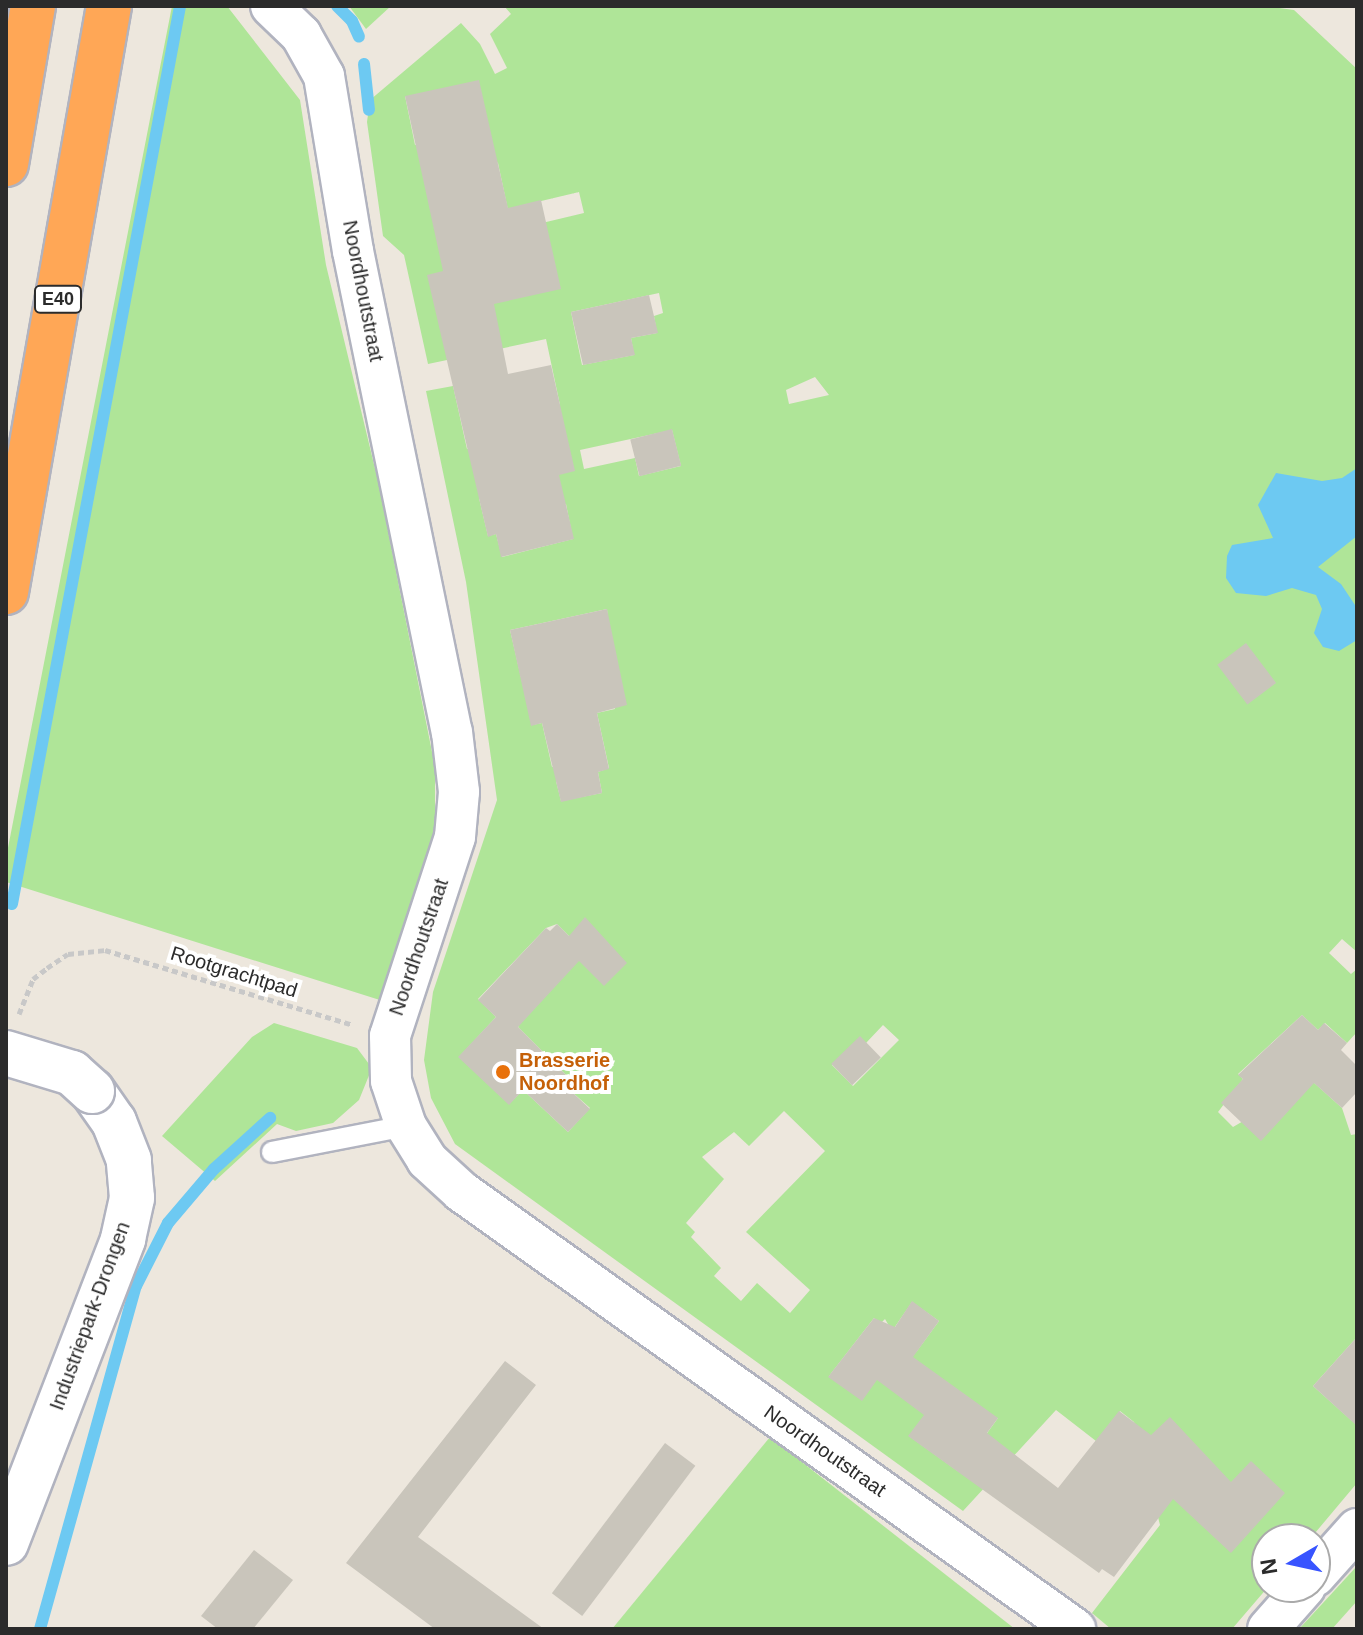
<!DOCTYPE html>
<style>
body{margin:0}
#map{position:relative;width:1363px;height:1635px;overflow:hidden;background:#ede7dd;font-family:Arial,sans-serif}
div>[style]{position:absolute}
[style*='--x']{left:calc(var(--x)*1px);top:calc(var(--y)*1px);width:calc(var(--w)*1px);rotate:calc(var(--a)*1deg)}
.green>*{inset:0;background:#afe598}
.water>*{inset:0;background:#6dc9f2}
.stream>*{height:12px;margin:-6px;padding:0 6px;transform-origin:6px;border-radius:6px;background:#6dc9f2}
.building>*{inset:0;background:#c9c5bb;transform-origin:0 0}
.path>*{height:5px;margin-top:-2.5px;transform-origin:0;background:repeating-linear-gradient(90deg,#c8c8c8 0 6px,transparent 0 10px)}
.roads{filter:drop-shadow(2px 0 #b1b3bf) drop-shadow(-2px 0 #b1b3bf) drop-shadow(0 2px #b1b3bf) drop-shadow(0 -2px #b1b3bf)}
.lane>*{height:20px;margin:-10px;padding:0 10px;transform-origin:10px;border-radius:10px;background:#fff}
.street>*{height:40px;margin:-20px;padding:0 20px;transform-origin:20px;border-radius:20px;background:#fff}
.secondary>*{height:44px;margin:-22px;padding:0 22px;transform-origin:22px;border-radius:22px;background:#fff}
.highway>*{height:44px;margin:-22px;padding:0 22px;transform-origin:22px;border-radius:22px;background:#ffa756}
.bridges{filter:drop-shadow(2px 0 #b1b3bf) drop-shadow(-2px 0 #b1b3bf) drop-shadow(0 2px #b1b3bf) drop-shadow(0 -2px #b1b3bf)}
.secondary-bridge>*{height:44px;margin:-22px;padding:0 22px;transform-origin:22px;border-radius:22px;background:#fff}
.dots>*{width:22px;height:22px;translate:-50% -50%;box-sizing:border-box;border:4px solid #fff;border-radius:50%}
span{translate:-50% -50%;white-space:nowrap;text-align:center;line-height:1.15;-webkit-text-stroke:8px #fff;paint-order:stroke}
.shield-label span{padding:2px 6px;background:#fff;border:2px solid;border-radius:6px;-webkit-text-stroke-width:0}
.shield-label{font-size:18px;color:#2b2b2b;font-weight:700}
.street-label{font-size:20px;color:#2b2b2b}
.food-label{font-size:20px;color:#c56008;font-weight:700}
.left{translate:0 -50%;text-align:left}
.frame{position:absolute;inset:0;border:8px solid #2b2b2b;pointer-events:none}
.north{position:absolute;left:1251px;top:1523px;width:80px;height:80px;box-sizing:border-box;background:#fff;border:2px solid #aaa;border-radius:50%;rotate:261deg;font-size:22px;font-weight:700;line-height:32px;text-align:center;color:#2b2b2b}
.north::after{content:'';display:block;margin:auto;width:28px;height:36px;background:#3854ff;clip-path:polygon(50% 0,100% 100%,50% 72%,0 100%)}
</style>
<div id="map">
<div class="green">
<i style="clip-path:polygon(172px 6px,227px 6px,300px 100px,326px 265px,378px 481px,435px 767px,435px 829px,383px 1001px,6px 882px,6px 858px)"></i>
<i style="clip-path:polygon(349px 6px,391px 6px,366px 29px)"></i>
<i style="clip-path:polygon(evenodd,504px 6px,1265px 6px,1294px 10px,1357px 69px,1357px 952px,1342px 939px,1329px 953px,1351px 974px,1357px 969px,1357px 1032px,1347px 1043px,1325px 1023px,1318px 1030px,1302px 1015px,1238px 1074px,1243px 1079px,1218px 1112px,1233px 1127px,1312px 1081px,1342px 1108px,1351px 1135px,1357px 1134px,1357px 1337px,1313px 1386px,1352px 1421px,1357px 1415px,1357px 1483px,1310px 1539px,1267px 1539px,1268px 1587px,1232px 1629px,1111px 1629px,1092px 1613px,1160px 1525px,1134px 1422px,1120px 1411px,1096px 1441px,1056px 1410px,963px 1511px,455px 1144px,431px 1098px,424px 1060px,433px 992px,497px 800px,466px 582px,426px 391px,453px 386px,467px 449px,540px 433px,560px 405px,546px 339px,428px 364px,404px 255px,383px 236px,367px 122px,370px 100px,461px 23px,480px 44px,495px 74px,507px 68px,490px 34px,511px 14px,504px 6px,405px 96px,498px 163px,508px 210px,428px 143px,415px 145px,405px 96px,504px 6px,579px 192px,584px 213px,542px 223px,537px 202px,579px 192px,504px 6px,659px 293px,663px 313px,654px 316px,657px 333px,631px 338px,634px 355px,582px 365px,571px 312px,659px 293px,504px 6px,815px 377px,829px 395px,789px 404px,786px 390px,815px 377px,504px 6px,672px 430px,681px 466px,639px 476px,635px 458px,584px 469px,580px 450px,672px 430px,504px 6px,479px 498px,566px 504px,573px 539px,502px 557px,496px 534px,488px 536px,479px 498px,504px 6px,607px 609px,615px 709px,597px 713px,609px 768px,598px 772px,602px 793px,561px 801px,556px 781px,563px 765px,552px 767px,542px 723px,532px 725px,510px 630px,607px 609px,504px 6px,557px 924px,571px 938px,518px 1027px,577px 1086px,572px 1092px,590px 1108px,568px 1132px,523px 1090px,509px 1104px,459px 1057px,496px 1017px,478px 999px,546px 928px,557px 924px,504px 6px,883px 1025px,899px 1040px,853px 1086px,832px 1065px,860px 1037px,866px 1043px,883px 1025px,504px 6px,784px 1111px,825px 1151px,746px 1232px,810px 1290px,790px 1313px,757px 1283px,741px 1301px,714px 1276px,721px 1268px,691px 1237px,695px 1232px,686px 1223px,724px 1179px,702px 1157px,734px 1132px,749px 1146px,784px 1111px,504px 6px,912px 1302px,939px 1321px,917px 1351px,877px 1380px,829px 1376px,874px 1318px,881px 1323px,885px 1319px,892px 1331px,912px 1302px,504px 6px,998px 1418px,959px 1472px,909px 1436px,998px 1418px)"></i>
<i style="clip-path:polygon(274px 1023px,357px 1048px,372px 1068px,359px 1100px,333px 1123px,296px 1131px,277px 1124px,215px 1181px,162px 1136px,252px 1037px)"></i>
<i style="clip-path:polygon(770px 1437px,1015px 1629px,612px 1629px)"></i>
<i style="clip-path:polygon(1357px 1566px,1357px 1601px,1332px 1629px,1299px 1629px)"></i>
</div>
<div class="water">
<i style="clip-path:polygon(1357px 468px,1357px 536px,1318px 567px,1341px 584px,1357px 608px,1357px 640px,1339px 651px,1323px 647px,1314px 633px,1322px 609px,1316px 595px,1292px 588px,1266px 596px,1236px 593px,1226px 578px,1227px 556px,1232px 545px,1273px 538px,1258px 505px,1276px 473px,1322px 481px,1342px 478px)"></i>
</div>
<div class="stream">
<i style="--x:337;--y:6;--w:21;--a:45"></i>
<i style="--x:352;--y:21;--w:17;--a:66"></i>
<i style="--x:364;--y:64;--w:46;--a:83.8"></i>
<i style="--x:12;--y:904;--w:914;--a:-79.4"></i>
<i style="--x:40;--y:1629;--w:356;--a:-74.4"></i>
<i style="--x:136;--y:1286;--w:71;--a:-63.1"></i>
<i style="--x:168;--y:1223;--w:71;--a:-49.6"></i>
<i style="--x:214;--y:1169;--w:76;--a:-42.3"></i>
</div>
<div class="building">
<i style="clip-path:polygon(479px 80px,508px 208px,541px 200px,561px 289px,494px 304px,508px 374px,551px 365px,575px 471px,559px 475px,574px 539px,501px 557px,496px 534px,488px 537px,427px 275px,443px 271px,405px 96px)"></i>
<i style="clip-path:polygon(649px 295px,658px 333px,631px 338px,635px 355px,583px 365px,571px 312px)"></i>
<i style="left:672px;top:429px;width:38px;height:43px;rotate:76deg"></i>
<i style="clip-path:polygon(607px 609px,627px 705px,597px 713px,609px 769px,598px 772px,602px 793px,561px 802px,542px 723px,531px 726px,510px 630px)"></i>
<i style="left:1246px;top:643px;width:50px;height:36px;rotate:53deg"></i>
<i style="clip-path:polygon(585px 917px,627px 963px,604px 986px,579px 961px,518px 1027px,577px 1086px,572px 1092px,590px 1109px,568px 1132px,523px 1090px,509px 1105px,458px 1057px,496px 1017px,478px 1000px,546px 928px,550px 931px,557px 924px,569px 936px)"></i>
<i style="clip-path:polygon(1302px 1015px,1318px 1030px,1324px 1023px,1347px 1043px,1341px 1050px,1357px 1066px,1357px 1092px,1342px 1108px,1314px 1083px,1261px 1141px,1221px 1103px,1243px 1079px,1238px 1075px)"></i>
<i style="left:860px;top:1036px;width:30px;height:40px;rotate:46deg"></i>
<i style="clip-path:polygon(912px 1301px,939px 1321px,913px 1357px,998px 1418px,987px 1433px,1058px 1488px,1119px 1411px,1151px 1435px,1170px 1417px,1231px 1482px,1251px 1461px,1285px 1493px,1231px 1553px,1173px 1499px,1114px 1577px,1102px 1569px,1099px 1573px,908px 1436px,924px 1415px,877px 1380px,862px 1401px,828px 1377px,874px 1318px,895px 1327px)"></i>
<i style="clip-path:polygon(1357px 1337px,1357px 1426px,1313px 1386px)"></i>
<i style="clip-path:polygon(505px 1361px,536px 1385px,418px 1537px,544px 1629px,435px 1629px,346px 1563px)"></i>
<i style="left:665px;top:1443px;width:38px;height:188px;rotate:37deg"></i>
<i style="clip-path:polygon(254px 1550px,293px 1580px,253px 1629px,218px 1629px,201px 1616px)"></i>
</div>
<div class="path">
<i style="--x:19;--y:1014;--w:38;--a:-68"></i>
<i style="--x:33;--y:979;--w:18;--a:-38"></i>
<i style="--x:47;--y:968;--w:25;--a:-34"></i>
<i style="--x:68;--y:954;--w:37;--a:-6"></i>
<i style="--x:105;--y:950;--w:259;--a:16.8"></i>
</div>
<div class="roads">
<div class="lane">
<i style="--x:272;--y:1152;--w:136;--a:-11"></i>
</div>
<div class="street">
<i style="--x:271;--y:6;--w:42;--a:44"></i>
<i style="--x:301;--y:35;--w:47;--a:60.7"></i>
<i style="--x:324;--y:76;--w:177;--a:80.6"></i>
<i style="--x:353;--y:251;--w:491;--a:78.4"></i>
<i style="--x:452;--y:732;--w:60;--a:83.3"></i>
<i style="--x:459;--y:792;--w:45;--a:95.1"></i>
<i style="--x:455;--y:837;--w:209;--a:108.1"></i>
<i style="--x:390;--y:1036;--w:45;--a:88.7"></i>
<i style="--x:391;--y:1081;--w:47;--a:71.6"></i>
<i style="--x:406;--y:1126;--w:40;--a:58"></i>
<i style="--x:427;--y:1160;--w:47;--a:42.4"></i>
<i style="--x:462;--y:1192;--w:753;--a:35.48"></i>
<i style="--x:1315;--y:1576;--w:63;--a:-48.2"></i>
<i style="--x:1268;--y:1629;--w:56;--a:-48.6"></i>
</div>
<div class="secondary">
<i style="--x:6;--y:1543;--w:326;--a:-68.9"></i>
<i style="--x:123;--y:1239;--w:42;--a:-77.6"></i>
<i style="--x:132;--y:1198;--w:38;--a:-95"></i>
<i style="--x:129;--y:1160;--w:41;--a:-111.5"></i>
<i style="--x:114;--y:1122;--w:38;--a:-125"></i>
</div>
<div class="highway">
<i style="--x:6;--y:164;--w:160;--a:-80.3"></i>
<i style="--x:6;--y:592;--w:595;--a:-80.03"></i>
</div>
</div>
<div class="bridges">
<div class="secondary-bridge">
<i style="--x:6;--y:1053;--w:69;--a:16.9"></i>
<i style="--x:72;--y:1073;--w:27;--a:42"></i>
</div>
</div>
<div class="dots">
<i style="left:503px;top:1072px;background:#e8710a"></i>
</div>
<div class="shield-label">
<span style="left:58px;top:299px">E40</span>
</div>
<div class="street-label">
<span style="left:363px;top:291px;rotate:79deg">Noordhoutstraat</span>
<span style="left:419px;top:947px;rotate:-71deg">Noordhoutstraat</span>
<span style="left:234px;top:972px;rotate:17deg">Rootgrachtpad</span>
<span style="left:90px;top:1316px;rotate:-70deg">Industriepark-Drongen</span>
<span style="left:825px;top:1451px;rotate:35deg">Noordhoutstraat</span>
</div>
<div class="food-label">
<span class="left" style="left:519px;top:1072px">Brasserie<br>Noordhof</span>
</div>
<div class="frame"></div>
<div class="north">N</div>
</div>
